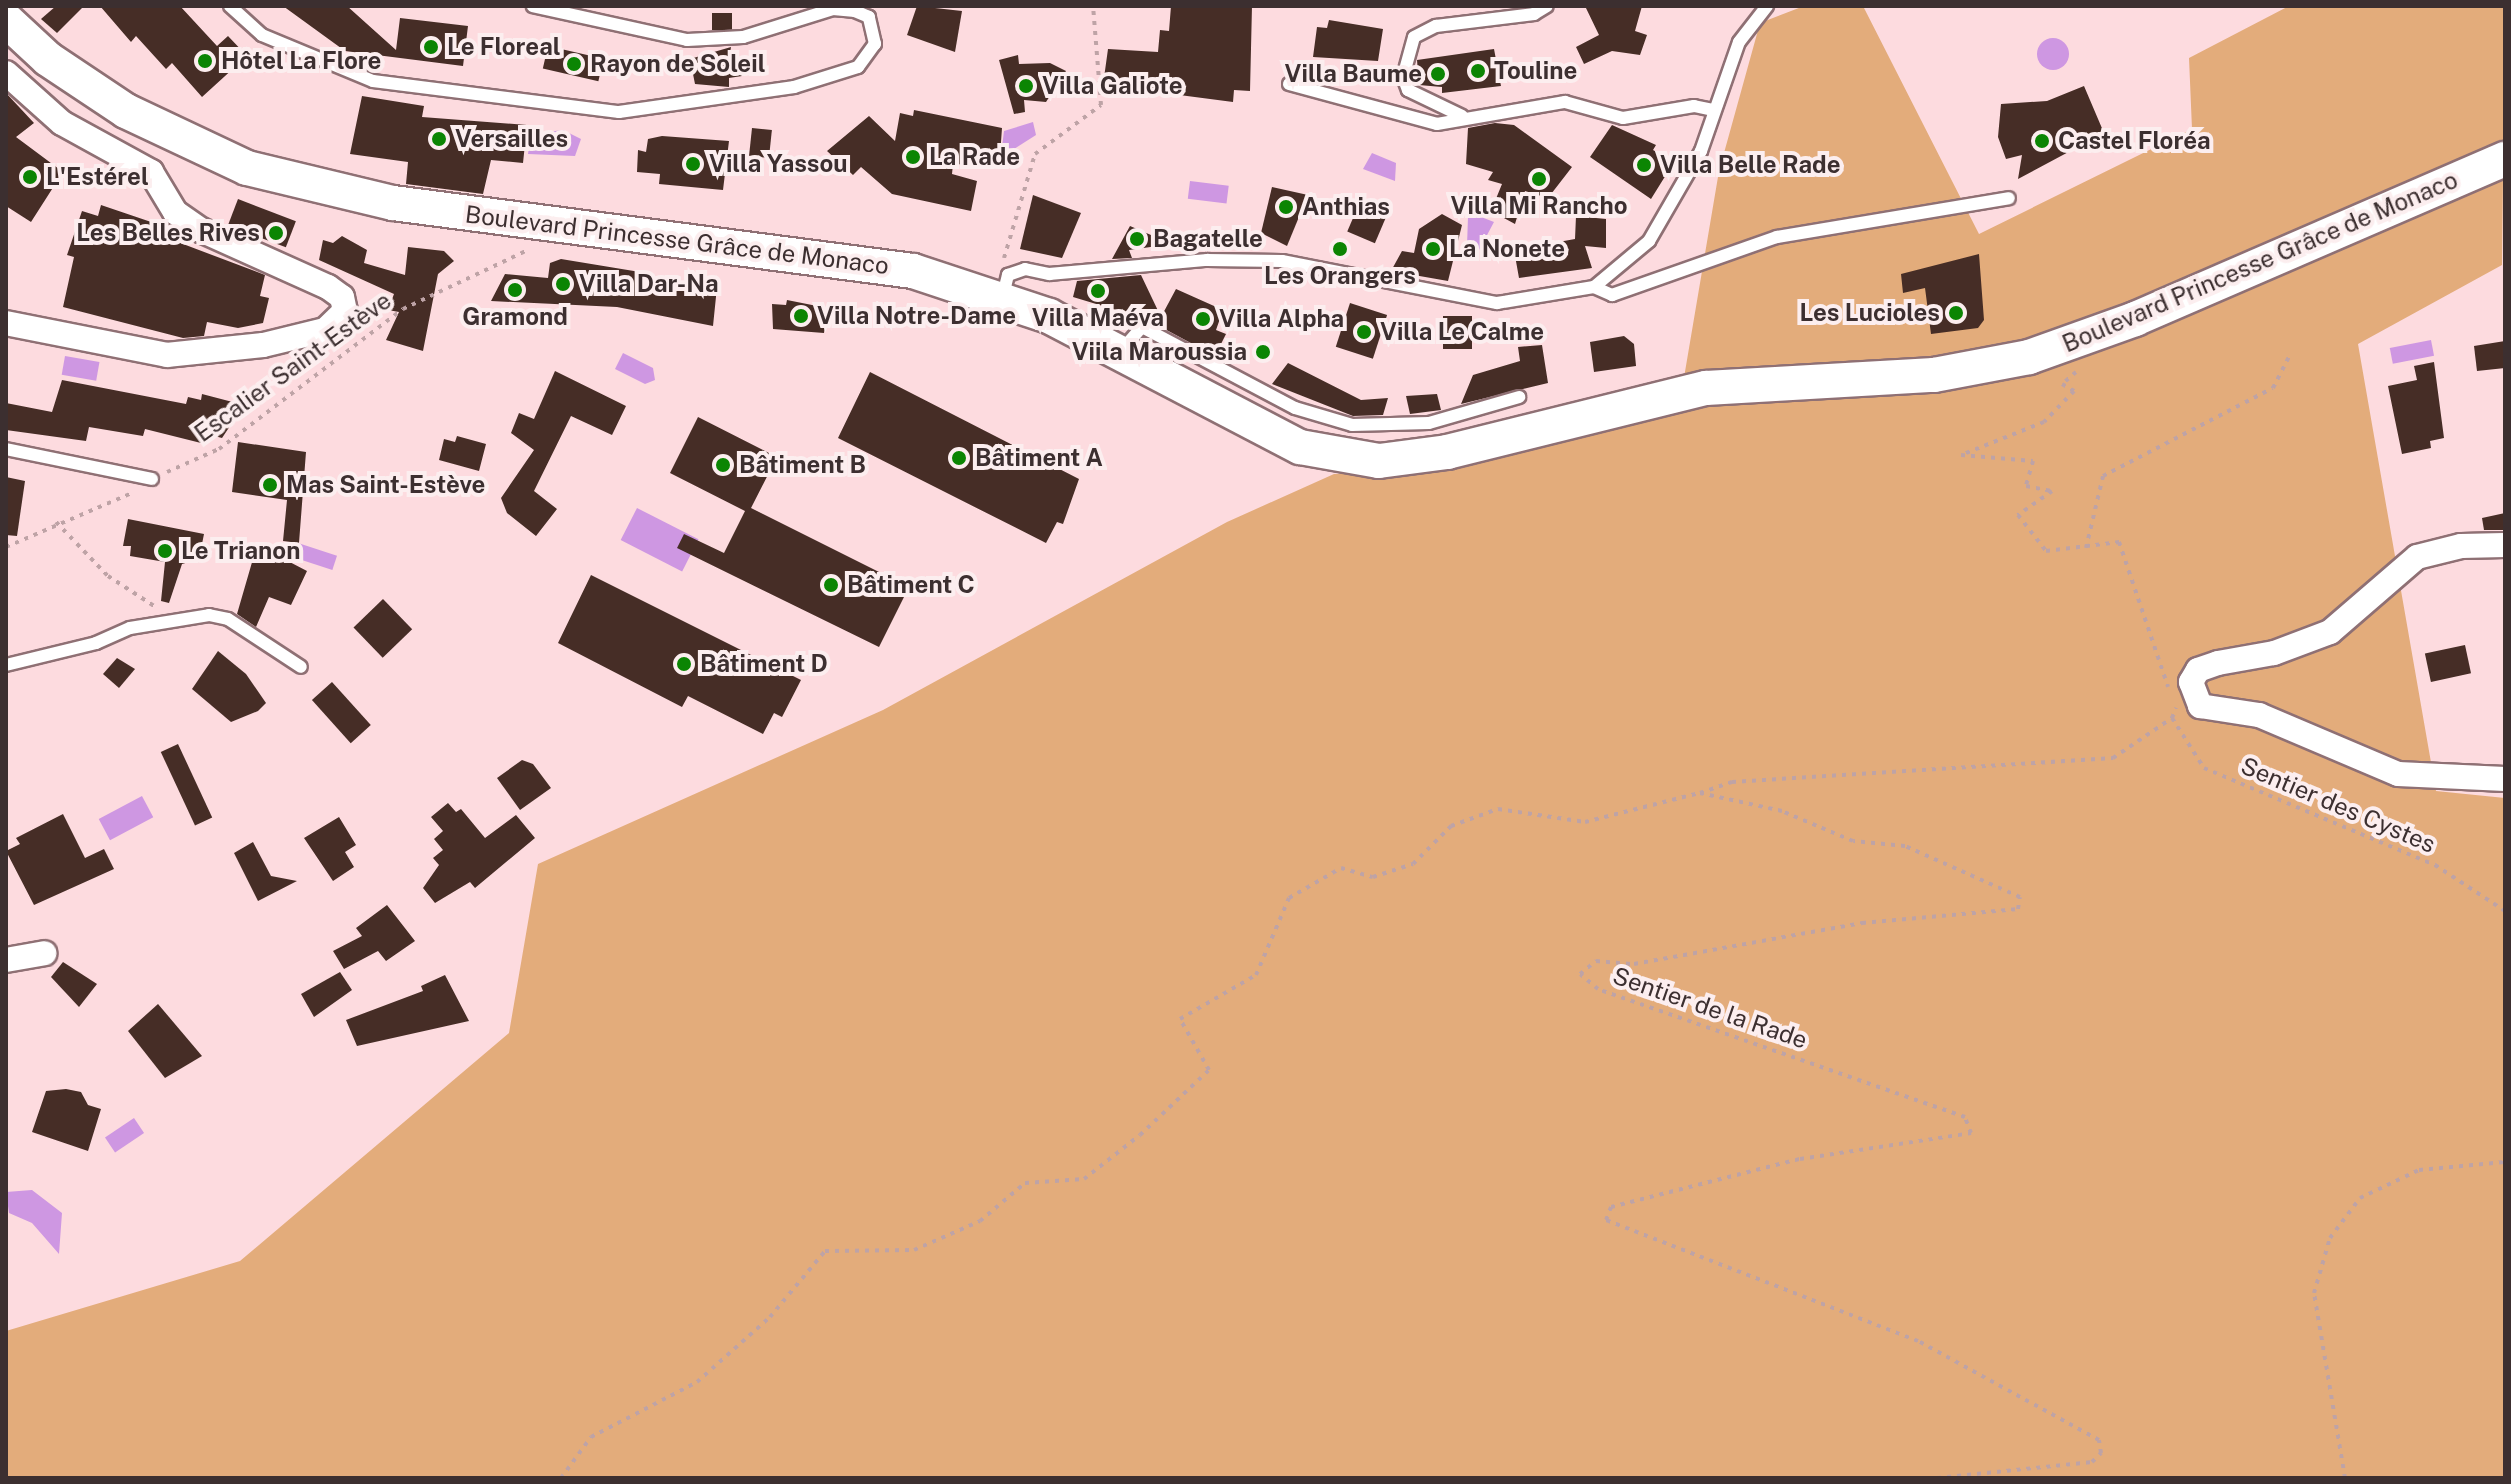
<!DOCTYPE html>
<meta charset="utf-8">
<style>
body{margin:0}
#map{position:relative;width:2511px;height:1484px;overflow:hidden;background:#fddbdf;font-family:"Public Sans",sans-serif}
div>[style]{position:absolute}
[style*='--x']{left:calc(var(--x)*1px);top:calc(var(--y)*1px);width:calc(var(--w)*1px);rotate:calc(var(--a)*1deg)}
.green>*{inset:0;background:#e3ac7b}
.water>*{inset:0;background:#ce97e2;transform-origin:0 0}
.round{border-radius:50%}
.building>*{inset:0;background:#462d26;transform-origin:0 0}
.path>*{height:4px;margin-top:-2px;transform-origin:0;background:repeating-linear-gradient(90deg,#bea3a6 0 4px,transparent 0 10px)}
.roads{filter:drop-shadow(2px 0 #8f7074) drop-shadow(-2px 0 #8f7074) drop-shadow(0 2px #8f7074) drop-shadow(0 -2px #8f7074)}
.service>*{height:12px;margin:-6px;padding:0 6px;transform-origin:6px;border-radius:6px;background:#fff}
.minor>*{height:24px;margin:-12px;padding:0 12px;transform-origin:12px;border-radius:12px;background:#fff}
.secondary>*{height:34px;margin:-17px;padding:0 17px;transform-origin:17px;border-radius:17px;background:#fff}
.dots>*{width:22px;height:22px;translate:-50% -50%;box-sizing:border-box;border:4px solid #fceeef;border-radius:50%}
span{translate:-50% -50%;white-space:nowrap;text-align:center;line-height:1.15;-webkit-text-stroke:8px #fceeef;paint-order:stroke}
.poi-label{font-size:24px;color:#3c2f30;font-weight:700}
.left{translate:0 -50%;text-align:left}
.right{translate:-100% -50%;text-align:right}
.street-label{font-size:24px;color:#3c2f30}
.frame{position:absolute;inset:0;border:8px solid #3c2f30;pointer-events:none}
</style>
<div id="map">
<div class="green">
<i style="clip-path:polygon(1804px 6px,1863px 6px,1979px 234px,2192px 129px,2189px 58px,2289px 6px,2505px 6px,2502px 265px,2358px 344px,2436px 791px,2505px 798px,2505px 1478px,6px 1478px,6px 1331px,240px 1261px,509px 1033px,538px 864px,883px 710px,1227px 522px,1334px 474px,1438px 470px,1678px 413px,1719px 171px,1760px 23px)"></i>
</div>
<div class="water">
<i class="round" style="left:2037px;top:38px;width:32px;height:32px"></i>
<i style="clip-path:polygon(1033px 122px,1036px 135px,1014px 149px,1002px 147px,1004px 131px)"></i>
<i style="clip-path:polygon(563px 130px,581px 139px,575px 156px,528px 154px,531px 134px)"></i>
<i style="clip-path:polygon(1372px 153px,1396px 163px,1395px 181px,1363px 169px)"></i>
<i style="left:1190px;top:181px;width:39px;height:18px;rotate:7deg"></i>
<i style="clip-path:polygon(1476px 215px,1494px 222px,1478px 252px,1467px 246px,1468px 217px)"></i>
<i style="left:2431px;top:340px;width:16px;height:42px;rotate:79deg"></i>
<i style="clip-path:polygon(623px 353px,653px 368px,655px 380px,645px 384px,615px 369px)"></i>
<i style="left:65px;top:356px;width:35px;height:19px;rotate:10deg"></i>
<i style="left:637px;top:508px;width:69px;height:36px;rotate:27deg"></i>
<i style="left:298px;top:543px;width:41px;height:15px;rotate:18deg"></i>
<i style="left:142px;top:796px;width:24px;height:49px;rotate:62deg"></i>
<i style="left:134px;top:1118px;width:18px;height:35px;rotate:56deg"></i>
<i style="clip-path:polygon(32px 1190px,62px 1213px,59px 1254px,32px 1223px,9px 1213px,6px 1192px)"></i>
</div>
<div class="building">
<i style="clip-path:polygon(56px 6px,84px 6px,57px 33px,41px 19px)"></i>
<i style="clip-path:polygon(100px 6px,180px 6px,217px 46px,228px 36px,247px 56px,202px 97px,172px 63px,166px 69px,136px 36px,131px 42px)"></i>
<i style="clip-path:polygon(283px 6px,347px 6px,396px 50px,400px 18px,468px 26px,463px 66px,345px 51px)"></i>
<i style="clip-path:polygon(917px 6px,962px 11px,955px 52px,907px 35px)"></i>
<i style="clip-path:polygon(1171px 6px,1252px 6px,1250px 91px,1234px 90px,1233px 102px,1103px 85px,1108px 49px,1158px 52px,1160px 30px,1169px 31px)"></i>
<i style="clip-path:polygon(1585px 6px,1642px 6px,1635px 31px,1647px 35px,1640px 55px,1612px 51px,1584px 64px,1576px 47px,1599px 35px)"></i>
<i style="left:712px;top:13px;width:20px;height:17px"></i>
<i style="clip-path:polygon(1329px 20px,1383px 29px,1378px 61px,1313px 57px,1317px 27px,1327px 28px)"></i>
<i style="left:548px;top:46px;width:57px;height:23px;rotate:13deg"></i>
<i style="clip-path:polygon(731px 47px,730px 53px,738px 52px,742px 76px,729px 78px,729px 87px,695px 84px,690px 59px)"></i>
<i style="clip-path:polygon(1494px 49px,1501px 86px,1442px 93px,1442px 87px,1419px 85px,1417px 60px)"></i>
<i style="clip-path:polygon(1018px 55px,1019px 64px,1050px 63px,1066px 71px,1046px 102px,1024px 100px,1025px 112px,1014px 114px,999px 60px)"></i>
<i style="clip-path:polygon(2084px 86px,2104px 133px,2018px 179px,2022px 155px,2006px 159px,1998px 137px,2001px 104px,2047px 101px)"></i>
<i style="clip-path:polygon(6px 93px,34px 123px,16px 137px,63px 172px,31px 222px,6px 206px)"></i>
<i style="clip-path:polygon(362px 96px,424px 106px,422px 117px,527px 125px,523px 163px,491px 160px,483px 194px,406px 184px,408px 162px,350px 154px)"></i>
<i style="clip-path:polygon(914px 110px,1002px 128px,1000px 156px,992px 166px,953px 164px,952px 174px,977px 181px,971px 211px,892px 194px,861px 167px,853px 175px,827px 151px,869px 116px,895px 141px,900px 113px,913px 116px)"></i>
<i style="clip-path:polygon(1495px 123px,1514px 125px,1572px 167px,1548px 198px,1525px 191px,1515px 224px,1491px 211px,1502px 184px,1488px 180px,1493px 172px,1466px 164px,1468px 128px)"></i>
<i style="clip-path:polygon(1612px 125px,1656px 145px,1653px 150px,1674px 162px,1651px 199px,1590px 157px)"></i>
<i style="left:752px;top:128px;width:20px;height:28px;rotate:6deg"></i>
<i style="clip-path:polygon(662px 136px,729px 141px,723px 190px,659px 184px,660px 174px,637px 172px,638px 150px,646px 152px,648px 139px)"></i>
<i style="clip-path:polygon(1272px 187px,1308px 195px,1287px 246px,1261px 233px)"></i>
<i style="clip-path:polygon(1033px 195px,1081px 213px,1062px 258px,1020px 249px)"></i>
<i style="left:238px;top:199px;width:62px;height:28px;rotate:21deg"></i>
<i style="left:1359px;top:204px;width:30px;height:30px;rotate:23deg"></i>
<i style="clip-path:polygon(101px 205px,157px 224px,154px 233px,265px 275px,260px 296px,269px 298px,263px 323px,238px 328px,207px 322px,204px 336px,183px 338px,63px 307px,74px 257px,67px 255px,82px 211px,98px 216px)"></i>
<i style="clip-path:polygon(1442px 214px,1462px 225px,1448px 281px,1391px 271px,1402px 251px,1414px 253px,1419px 229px)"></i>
<i style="clip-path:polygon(1576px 216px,1606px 219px,1606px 248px,1585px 246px,1592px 268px,1519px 278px,1514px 250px,1575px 239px)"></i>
<i style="clip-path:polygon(1130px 226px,1172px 244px,1129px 250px,1132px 258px,1112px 259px)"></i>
<i style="clip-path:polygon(342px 236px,367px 250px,364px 263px,405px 275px,408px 247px,444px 251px,454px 261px,438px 274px,423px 351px,386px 340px,399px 312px,388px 310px,394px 294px,319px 260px,323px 240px,333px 243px)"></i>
<i style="clip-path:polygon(1979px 254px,1984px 320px,1978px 328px,1931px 334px,1925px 288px,1903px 293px,1901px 274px)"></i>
<i style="clip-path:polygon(561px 259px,652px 274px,650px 286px,717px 287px,713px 326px,617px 307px,491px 301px,505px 274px,548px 278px,550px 263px)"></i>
<i style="clip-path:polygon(1141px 275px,1161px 317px,1176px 289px,1223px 310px,1216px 330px,1226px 334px,1215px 356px,1146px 319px,1073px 297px,1077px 281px)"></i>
<i style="clip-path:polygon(787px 300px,827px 308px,824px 333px,773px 329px,772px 304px,786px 305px)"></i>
<i style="left:1350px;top:303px;width:39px;height:46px;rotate:18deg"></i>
<i style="left:1443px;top:316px;width:29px;height:33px"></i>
<i style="clip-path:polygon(1624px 336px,1634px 344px,1636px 366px,1594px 372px,1590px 342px)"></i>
<i style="clip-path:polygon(2505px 341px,2505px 368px,2477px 371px,2474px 346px)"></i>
<i style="clip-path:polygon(1542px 345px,1548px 383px,1461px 404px,1473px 375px,1520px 361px,1518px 347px)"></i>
<i style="clip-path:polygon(2434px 362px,2444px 438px,2430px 441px,2431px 448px,2402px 454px,2388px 386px,2417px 380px,2414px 366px)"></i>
<i style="clip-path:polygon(1288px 363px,1361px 400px,1388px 398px,1383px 415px,1353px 416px,1272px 384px)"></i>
<i style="clip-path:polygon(555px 371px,626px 406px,612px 435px,571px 416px,534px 491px,557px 509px,536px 536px,507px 513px,501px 498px,534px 450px,511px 433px,519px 413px,534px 419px)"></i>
<i style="clip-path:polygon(870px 372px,1079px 479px,1063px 524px,1057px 522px,1046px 543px,838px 438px)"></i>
<i style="clip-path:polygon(62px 380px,186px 404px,188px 397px,201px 400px,202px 394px,244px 405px,222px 438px,203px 433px,201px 443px,145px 429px,143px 436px,89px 427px,86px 441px,6px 430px,6px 403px,52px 412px)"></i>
<i style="clip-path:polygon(1437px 394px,1441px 410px,1410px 414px,1406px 396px)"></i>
<i style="clip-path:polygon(698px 417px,777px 457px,751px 508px,909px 587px,879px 647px,677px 548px,684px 534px,724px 553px,745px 511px,670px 473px)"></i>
<i style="clip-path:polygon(457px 436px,486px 444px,479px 471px,439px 460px,444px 439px,455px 442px)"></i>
<i style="clip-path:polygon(238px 442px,306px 452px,299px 543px,283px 541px,287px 500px,232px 492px)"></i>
<i style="clip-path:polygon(6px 477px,25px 481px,17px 536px,6px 535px)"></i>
<i style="clip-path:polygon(2505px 513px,2505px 530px,2484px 530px,2482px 518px)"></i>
<i style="clip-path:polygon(128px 519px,204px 534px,199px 559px,182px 564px,169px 603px,161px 601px,165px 562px,130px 556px,131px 546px,123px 546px)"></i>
<i style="clip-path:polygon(257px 545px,307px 571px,291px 605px,269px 597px,256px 627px,237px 614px)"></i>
<i style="clip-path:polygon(591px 575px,801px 680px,782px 717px,774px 713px,763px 734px,688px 696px,682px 707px,558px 643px)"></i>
<i style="left:383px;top:599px;width:42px;height:41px;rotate:46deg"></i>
<i style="left:2465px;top:645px;width:29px;height:41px;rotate:78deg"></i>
<i style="clip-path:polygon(218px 651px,246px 674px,266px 703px,258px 711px,231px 722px,192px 689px)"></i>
<i style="clip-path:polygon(117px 658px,135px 669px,119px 688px,103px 674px)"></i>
<i style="left:332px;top:682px;width:58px;height:27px;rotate:48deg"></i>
<i style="left:178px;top:744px;width:81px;height:19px;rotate:65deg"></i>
<i style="clip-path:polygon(522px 760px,533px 764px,551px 788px,520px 810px,497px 778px)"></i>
<i style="clip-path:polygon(448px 803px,456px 812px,461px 809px,485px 838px,516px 815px,535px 838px,475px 888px,470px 882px,435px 903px,423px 888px,439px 865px,433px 858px,443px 850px,434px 839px,443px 831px,431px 817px)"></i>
<i style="clip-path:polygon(63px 814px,85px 858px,104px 849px,114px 869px,34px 905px,6px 851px,20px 844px,16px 838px)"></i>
<i style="clip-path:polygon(339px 817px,356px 845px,345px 852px,354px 867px,333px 881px,304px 838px)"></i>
<i style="clip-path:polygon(253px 842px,271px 876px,297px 881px,258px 901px,234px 853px)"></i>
<i style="clip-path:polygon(387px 905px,415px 941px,386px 961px,378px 951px,344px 969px,333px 951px,362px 936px,356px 928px)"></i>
<i style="clip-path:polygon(63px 962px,97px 984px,79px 1007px,51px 977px)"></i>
<i style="clip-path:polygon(340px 972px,352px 990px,314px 1017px,301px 994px)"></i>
<i style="clip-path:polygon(445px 975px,469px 1021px,357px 1046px,346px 1020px,423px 991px,421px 986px)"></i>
<i style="clip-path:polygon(158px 1004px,202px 1056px,165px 1078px,128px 1031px)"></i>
<i style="clip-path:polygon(66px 1089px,81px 1092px,88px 1105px,101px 1109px,88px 1151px,32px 1132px,46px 1091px)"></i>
</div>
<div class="path">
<i style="--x:1004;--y:258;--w:109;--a:-73.4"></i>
<i style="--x:1035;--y:154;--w:82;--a:-36.6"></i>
<i style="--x:1101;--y:105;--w:99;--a:-94.6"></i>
<i style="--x:2076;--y:372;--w:18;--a:139"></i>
<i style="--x:2062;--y:384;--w:14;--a:30"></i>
<i style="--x:2074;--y:391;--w:43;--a:134.1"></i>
<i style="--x:2044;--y:422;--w:89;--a:158.3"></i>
<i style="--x:1961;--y:455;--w:72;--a:4.8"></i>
<i style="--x:2033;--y:461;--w:26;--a:106"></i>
<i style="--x:2026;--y:486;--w:26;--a:11"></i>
<i style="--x:2052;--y:491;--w:42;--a:144.8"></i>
<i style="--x:2018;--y:515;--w:46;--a:52.1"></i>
<i style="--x:2046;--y:551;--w:74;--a:-7"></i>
<i style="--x:2119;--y:542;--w:153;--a:71.3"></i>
<i style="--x:167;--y:472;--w:57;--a:-23.9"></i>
<i style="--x:219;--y:449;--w:231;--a:-37.3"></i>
<i style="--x:403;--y:309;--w:138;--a:-25.3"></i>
<i style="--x:56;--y:522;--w:75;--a:46.1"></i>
<i style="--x:108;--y:576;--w:55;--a:33.1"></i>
<i style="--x:6;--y:547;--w:137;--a:-23.2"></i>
<i style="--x:2086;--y:548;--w:74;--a:-76.7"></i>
<i style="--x:2103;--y:476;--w:191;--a:-27.4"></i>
<i style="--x:2273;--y:388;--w:39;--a:-63"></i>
<i style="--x:2172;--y:718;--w:59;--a:57.4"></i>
<i style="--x:2204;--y:768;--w:251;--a:22.8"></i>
<i style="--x:2435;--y:865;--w:84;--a:33.3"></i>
<i style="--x:561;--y:1478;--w:51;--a:-53.8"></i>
<i style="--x:591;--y:1437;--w:119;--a:-27.4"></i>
<i style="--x:697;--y:1382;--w:98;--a:-41.7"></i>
<i style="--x:770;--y:1317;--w:86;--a:-50.2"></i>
<i style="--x:825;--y:1251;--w:89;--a:-0.6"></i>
<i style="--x:914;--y:1250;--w:72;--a:-23.7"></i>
<i style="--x:980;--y:1221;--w:59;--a:-40.2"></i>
<i style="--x:1025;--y:1183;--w:59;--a:-3.9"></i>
<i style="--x:1084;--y:1179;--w:71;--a:-38.2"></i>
<i style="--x:1140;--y:1135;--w:95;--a:-43.3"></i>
<i style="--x:1209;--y:1070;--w:59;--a:-119.6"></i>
<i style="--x:1180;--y:1019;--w:88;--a:-30.1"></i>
<i style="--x:1256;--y:975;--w:84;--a:-66.8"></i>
<i style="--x:1289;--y:898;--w:60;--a:-30"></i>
<i style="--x:1341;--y:868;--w:33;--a:16"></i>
<i style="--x:1373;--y:877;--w:42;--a:-18"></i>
<i style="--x:1413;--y:864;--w:54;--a:-45"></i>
<i style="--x:1451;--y:826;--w:50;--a:-19.9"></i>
<i style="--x:1498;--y:809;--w:88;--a:8.5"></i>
<i style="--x:1585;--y:822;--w:119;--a:-14.2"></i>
<i style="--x:1937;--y:1478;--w:156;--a:-5.9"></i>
<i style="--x:2092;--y:1462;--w:13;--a:-45"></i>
<i style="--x:2101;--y:1453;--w:13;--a:-99"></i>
<i style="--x:2099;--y:1440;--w:206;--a:-151.3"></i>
<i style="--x:1918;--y:1341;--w:335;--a:-158.8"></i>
<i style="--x:1606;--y:1220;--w:14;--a:-69"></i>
<i style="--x:1611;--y:1207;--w:195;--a:-14.3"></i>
<i style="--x:1800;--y:1159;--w:173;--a:-8.6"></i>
<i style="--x:1971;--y:1133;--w:17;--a:-111"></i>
<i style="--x:1965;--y:1117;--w:389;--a:-160.8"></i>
<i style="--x:1598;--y:989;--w:23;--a:-140"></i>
<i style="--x:1580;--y:974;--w:21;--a:-39"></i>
<i style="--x:1596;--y:961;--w:38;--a:5"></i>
<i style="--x:1634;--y:964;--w:232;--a:-10.2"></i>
<i style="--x:1862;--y:923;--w:157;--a:-5.1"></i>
<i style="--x:2018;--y:909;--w:12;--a:-81"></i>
<i style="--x:2020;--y:897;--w:126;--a:-156.1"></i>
<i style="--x:1905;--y:846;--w:52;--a:-174.5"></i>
<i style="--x:1853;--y:841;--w:77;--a:-157.1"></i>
<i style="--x:1782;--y:811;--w:84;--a:-167.6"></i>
<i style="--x:1700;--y:793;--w:34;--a:-19"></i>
<i style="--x:1732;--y:782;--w:382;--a:-3.6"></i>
<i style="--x:2113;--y:758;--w:71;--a:-34.1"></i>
<i style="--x:2172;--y:718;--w:11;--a:-68"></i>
<i style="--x:2345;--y:1478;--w:188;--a:-99.5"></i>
<i style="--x:2314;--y:1293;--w:57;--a:-73.8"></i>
<i style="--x:2330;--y:1238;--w:50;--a:-53.1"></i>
<i style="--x:2360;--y:1198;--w:65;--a:-25.4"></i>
<i style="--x:2419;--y:1170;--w:86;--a:-5.3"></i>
</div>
<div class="roads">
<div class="service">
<i style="--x:230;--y:6;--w:43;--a:42.2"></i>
<i style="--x:262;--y:35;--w:120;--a:22.5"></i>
<i style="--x:373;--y:81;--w:248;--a:7.2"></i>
<i style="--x:619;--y:112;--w:177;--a:-8.1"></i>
<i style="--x:794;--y:87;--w:67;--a:-17.4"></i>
<i style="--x:858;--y:67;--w:29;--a:-54"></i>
<i style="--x:875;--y:44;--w:28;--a:-103"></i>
<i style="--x:869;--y:17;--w:15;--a:-157"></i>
<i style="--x:855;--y:11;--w:22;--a:-175"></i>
<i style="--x:833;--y:9;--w:94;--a:162.7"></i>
<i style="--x:743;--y:37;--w:56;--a:176.9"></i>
<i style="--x:687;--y:40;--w:158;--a:-167.6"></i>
<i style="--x:1289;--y:84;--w:153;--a:15.1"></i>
<i style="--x:1437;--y:124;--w:130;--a:-9.8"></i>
<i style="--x:1565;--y:102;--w:60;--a:15.4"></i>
<i style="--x:1623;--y:118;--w:72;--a:-9.6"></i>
<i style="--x:1694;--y:106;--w:19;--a:12"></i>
<i style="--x:1462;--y:116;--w:60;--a:-154.3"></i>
<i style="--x:1408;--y:90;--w:14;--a:-111"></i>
<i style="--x:1403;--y:77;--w:41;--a:-74.6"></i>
<i style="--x:1414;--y:37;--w:25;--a:-27"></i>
<i style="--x:1436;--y:26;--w:99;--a:-7"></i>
<i style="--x:1534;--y:14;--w:15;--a:-32"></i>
<i style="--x:1594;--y:287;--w:20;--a:24"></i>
<i style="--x:1612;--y:295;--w:175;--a:-19.4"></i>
<i style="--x:1777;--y:237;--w:235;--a:-9.5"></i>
<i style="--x:1002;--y:299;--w:25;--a:-76"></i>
<i style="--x:1008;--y:275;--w:18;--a:-19"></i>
<i style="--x:1025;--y:269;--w:25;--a:12"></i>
<i style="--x:1049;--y:274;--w:159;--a:-5.1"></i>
<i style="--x:1207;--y:260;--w:75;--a:0.8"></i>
<i style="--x:1282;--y:261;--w:219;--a:11.1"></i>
<i style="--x:1497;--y:303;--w:98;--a:-9.4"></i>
<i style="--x:1594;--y:287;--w:72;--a:-39.9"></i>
<i style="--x:1649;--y:241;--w:104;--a:-60"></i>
<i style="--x:1701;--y:151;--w:115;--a:-70.8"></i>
<i style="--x:1739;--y:42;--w:46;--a:-52.1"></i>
<i style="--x:1121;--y:351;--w:32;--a:-49"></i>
<i style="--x:1142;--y:327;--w:173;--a:27.9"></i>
<i style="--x:1295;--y:408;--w:59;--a:16.6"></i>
<i style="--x:1352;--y:425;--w:77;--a:-1.5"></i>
<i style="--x:1429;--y:423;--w:94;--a:-16.1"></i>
<i style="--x:6;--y:449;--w:149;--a:11.6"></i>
<i style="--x:6;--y:665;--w:93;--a:-13.7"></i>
<i style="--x:96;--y:643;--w:37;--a:-24"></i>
<i style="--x:130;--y:628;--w:80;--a:-9.3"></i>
<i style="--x:209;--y:615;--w:19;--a:12"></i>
<i style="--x:228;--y:619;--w:87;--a:33.3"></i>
</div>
<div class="minor">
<i style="--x:6;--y:73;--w:75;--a:41.8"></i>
<i style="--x:62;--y:123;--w:102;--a:28.8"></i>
<i style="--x:151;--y:172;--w:47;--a:59"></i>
<i style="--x:175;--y:212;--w:32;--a:35"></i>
<i style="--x:201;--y:230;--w:139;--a:24.2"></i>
<i style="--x:328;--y:287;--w:17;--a:36"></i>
<i style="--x:342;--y:297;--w:14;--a:78"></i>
<i style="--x:345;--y:311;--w:28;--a:136"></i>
<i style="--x:325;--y:330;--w:64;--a:166.4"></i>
<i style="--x:263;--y:345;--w:97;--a:174.1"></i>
<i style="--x:167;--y:355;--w:164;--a:-168.8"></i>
<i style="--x:2505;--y:545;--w:44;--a:178.7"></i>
<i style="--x:2461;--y:546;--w:45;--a:166"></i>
<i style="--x:2417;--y:557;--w:115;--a:139.2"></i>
<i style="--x:2330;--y:632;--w:60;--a:159.4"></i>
<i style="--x:2274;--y:653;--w:57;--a:169.9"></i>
<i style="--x:2218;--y:663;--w:21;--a:161"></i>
<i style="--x:2198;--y:670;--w:14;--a:120"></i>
<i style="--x:2191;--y:682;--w:26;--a:69"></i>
<i style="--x:2200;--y:706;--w:60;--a:8.7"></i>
<i style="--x:2259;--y:715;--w:151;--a:23"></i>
<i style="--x:2398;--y:774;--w:107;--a:2.7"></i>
<i style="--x:6;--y:960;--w:39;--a:-10"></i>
</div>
<div class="secondary">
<i style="--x:6;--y:20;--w:57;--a:42.9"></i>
<i style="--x:48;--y:59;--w:94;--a:33.7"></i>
<i style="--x:126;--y:111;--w:134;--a:25.2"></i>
<i style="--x:247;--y:168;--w:150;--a:13.5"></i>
<i style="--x:393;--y:203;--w:524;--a:7.45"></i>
<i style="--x:913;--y:271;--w:143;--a:18.3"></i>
<i style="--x:1049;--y:316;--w:283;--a:27.6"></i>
<i style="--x:1300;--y:447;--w:80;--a:10"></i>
<i style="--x:1379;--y:461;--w:69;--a:-7.5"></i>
<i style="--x:1447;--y:452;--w:267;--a:-13.9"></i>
<i style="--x:1706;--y:388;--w:228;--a:-3.3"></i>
<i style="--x:1934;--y:375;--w:97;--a:-10.7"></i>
<i style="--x:2029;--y:357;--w:113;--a:-19.7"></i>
<i style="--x:2135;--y:319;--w:403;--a:-23.4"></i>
</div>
</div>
<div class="dots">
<i style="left:431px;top:47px;background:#0b8503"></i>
<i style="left:205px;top:61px;background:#0b8503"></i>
<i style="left:574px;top:64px;background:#0b8503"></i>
<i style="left:1478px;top:71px;background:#0b8503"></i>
<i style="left:1438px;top:74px;background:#0b8503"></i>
<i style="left:1026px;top:86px;background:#0b8503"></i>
<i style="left:439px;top:139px;background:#0b8503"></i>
<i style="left:2042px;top:141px;background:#0b8503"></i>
<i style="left:913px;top:157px;background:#0b8503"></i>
<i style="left:693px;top:164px;background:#0b8503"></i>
<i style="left:1644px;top:165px;background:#0b8503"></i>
<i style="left:30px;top:177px;background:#0b8503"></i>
<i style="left:1539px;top:179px;background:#0b8503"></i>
<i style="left:1286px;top:207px;background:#0b8503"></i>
<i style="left:276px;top:233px;background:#0b8503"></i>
<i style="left:1137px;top:239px;background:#0b8503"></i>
<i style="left:1340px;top:249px;background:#0b8503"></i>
<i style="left:1433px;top:249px;background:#0b8503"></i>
<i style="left:563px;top:284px;background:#0b8503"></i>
<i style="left:515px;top:290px;background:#0b8503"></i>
<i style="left:1098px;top:291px;background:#0b8503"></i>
<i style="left:1956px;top:313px;background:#0b8503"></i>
<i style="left:801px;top:316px;background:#0b8503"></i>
<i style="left:1203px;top:319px;background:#0b8503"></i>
<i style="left:1364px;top:332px;background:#0b8503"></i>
<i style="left:1263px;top:352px;background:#0b8503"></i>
<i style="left:959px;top:458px;background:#0b8503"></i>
<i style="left:723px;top:465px;background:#0b8503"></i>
<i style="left:270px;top:485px;background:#0b8503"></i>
<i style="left:165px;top:551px;background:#0b8503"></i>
<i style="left:831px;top:585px;background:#0b8503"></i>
<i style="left:684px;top:664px;background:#0b8503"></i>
</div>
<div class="poi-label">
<span class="left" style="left:447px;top:47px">Le Floreal</span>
<span class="left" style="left:221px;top:61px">Hôtel La Flore</span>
<span class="left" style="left:590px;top:64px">Rayon de Soleil</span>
<span class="left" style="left:1494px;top:71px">Touline</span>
<span class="right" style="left:1422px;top:74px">Villa Baume</span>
<span class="left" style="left:1042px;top:86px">Villa Galiote</span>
<span class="left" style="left:455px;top:139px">Versailles</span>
<span class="left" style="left:2058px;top:141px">Castel Floréa</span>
<span class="left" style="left:929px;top:157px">La Rade</span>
<span class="left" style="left:709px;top:164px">Villa Yassou</span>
<span class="left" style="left:1660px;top:165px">Villa Belle Rade</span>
<span class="left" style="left:46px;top:177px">L'Estérel</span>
<span style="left:1539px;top:206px">Villa Mi Rancho</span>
<span class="left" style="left:1302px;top:207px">Anthias</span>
<span class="right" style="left:260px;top:233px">Les Belles Rives</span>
<span class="left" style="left:1153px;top:239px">Bagatelle</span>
<span class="left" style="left:1449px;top:249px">La Nonete</span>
<span style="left:1340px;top:276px">Les Orangers</span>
<span class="left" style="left:579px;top:284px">Villa Dar-Na</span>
<span class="right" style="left:1940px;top:313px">Les Lucioles</span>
<span class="left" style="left:817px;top:316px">Villa Notre-Dame</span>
<span style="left:515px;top:317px">Gramond</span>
<span style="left:1098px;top:318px">Villa Maéva</span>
<span class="left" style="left:1219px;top:319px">Villa Alpha</span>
<span class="left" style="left:1380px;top:332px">Villa Le Calme</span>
<span class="right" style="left:1247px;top:352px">Viila Maroussia</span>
<span class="left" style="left:975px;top:458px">Bâtiment A</span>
<span class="left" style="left:739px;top:465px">Bâtiment B</span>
<span class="left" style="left:286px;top:485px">Mas Saint-Estève</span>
<span class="left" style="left:181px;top:551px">Le Trianon</span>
<span class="left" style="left:847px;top:585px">Bâtiment C</span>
<span class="left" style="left:700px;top:664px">Bâtiment D</span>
</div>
<div class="street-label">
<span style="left:677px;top:240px;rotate:7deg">Boulevard Princesse Grâce de Monaco</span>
<span style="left:2260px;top:262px;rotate:-23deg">Boulevard Princesse Grâce de Monaco</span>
<span style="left:293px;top:367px;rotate:-36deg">Escalier Saint-Estève</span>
<span style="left:2338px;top:805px;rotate:23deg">Sentier des Cystes</span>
<span style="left:1710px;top:1008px;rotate:19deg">Sentier de la Rade</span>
</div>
<div class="frame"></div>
</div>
